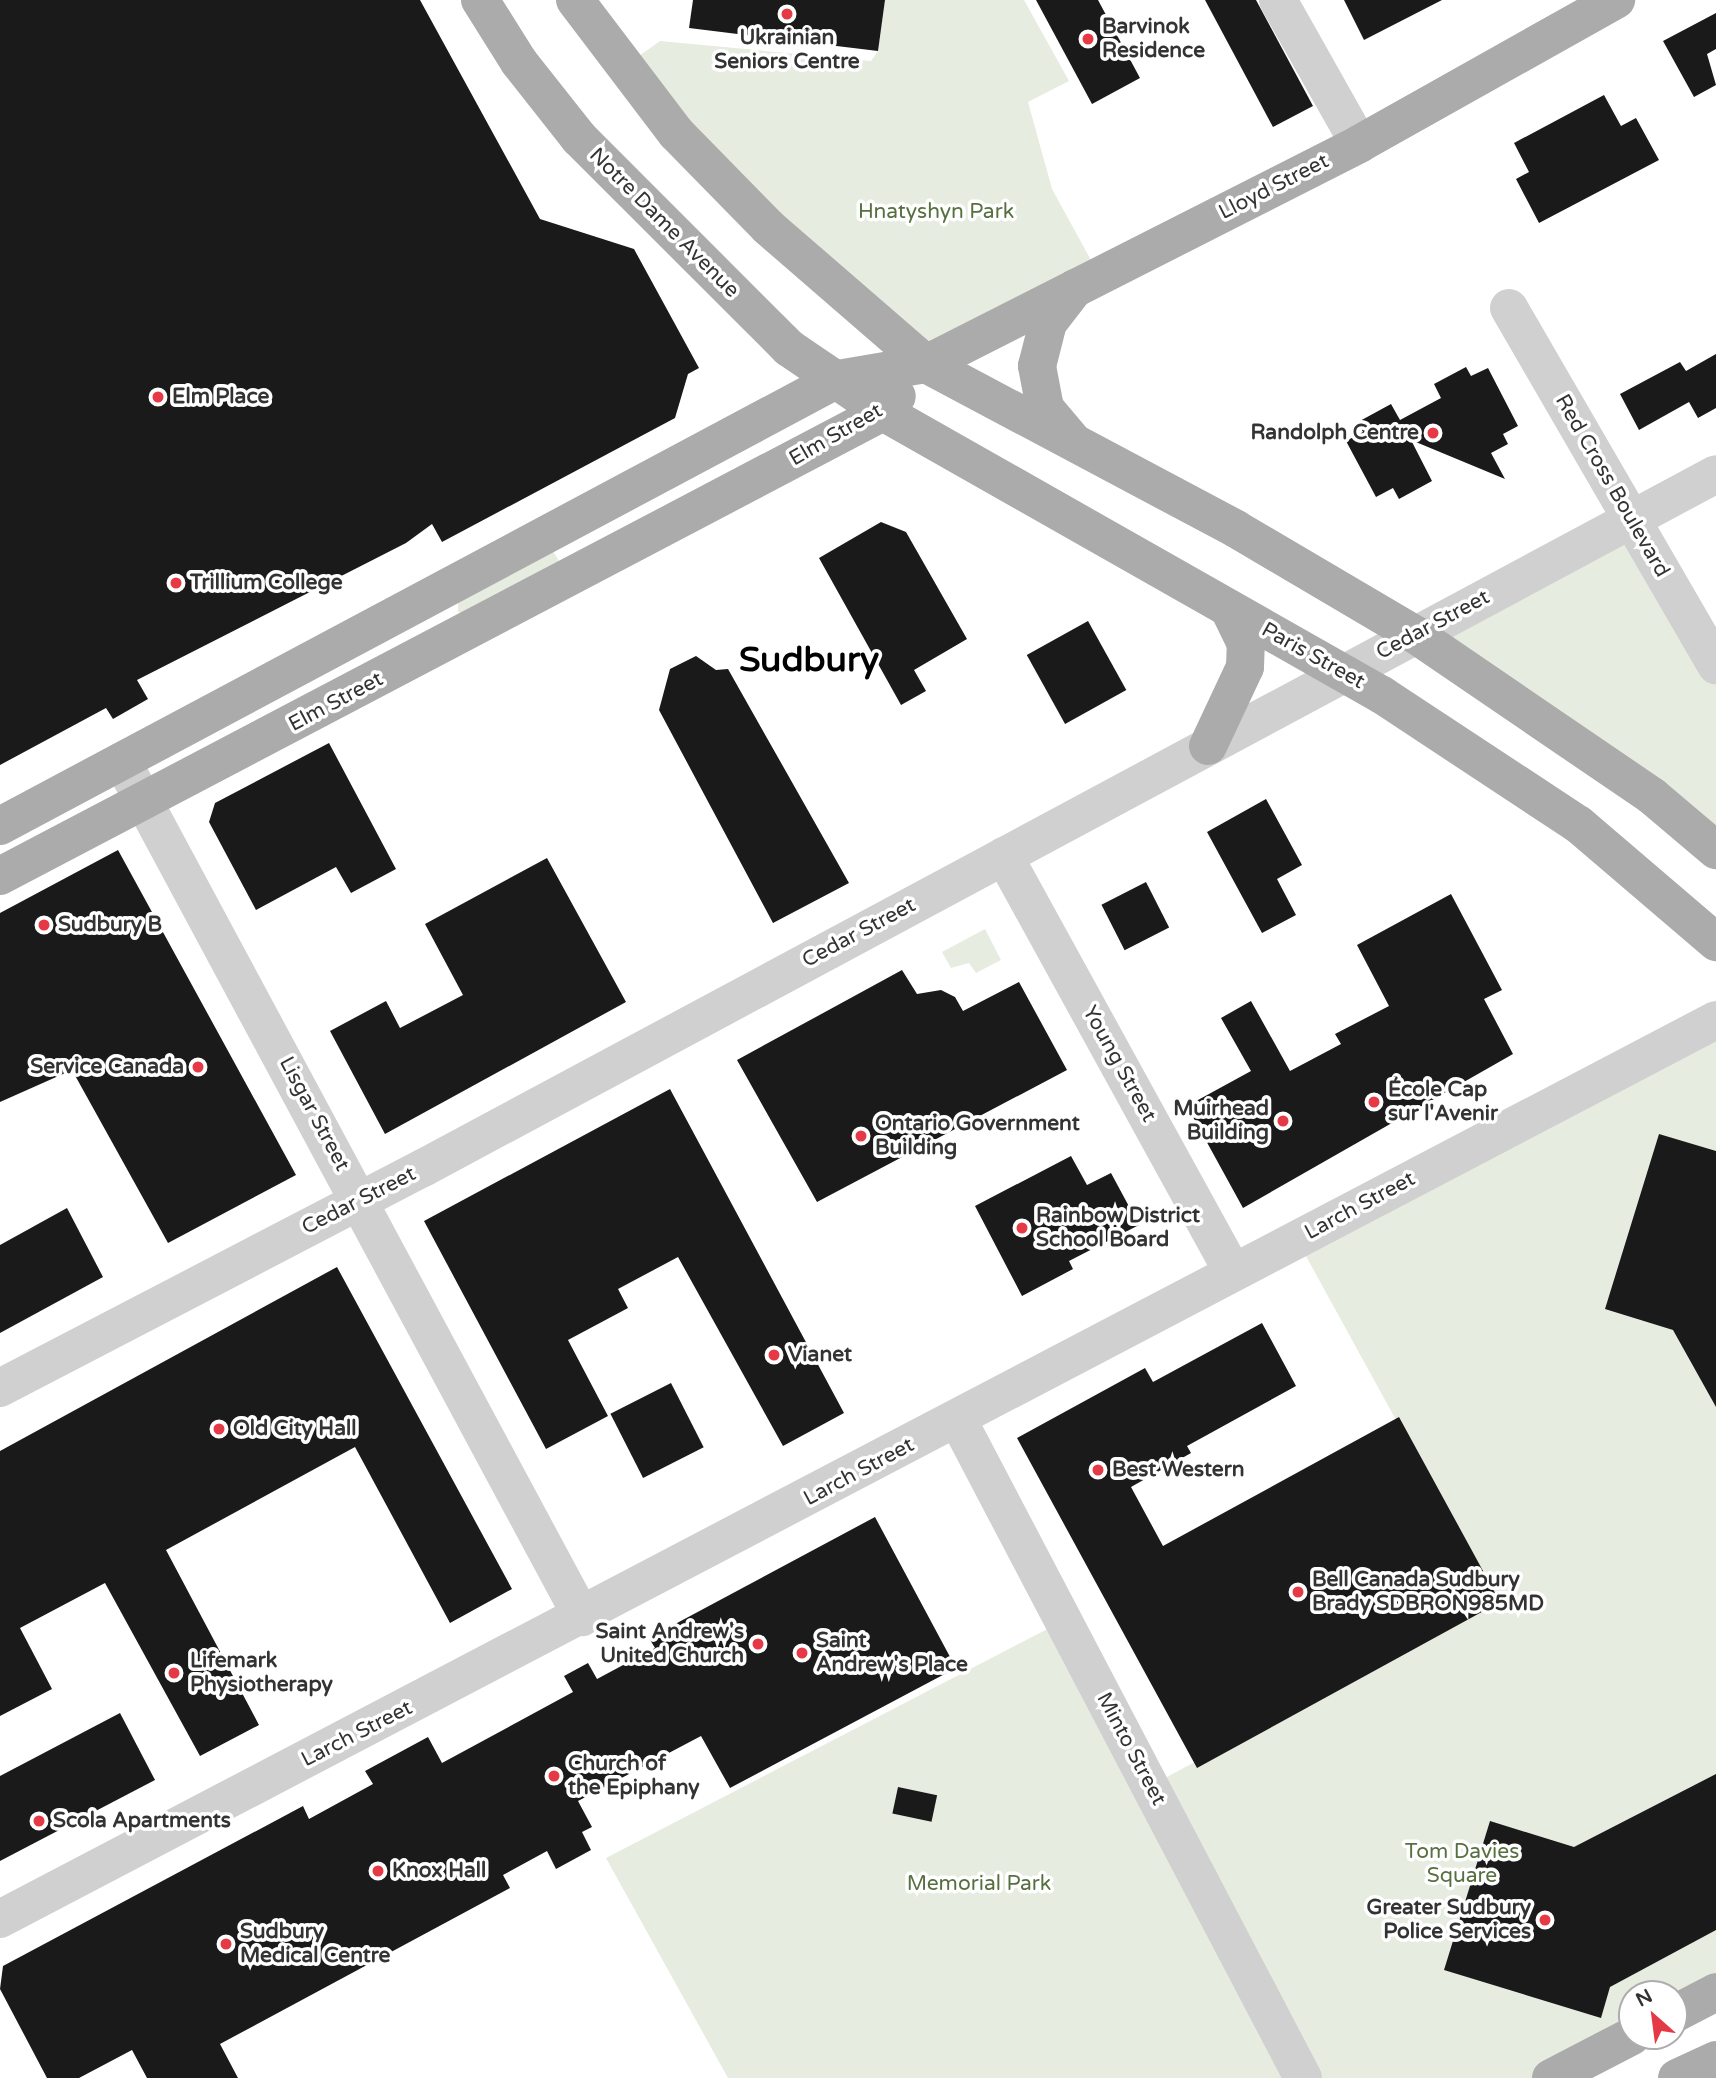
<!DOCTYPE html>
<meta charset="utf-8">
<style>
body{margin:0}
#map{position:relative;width:1716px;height:2078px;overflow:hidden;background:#fff;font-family:"Varela Round",sans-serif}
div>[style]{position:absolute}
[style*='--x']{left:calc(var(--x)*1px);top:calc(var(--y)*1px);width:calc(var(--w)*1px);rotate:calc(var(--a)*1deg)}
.green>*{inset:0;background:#e6ecdf}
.building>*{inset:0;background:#1a1a1a;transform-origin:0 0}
.minor>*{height:38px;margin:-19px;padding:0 19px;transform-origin:19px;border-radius:19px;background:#d0d0d0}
.major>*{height:38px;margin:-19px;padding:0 19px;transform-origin:19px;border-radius:19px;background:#ababab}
.dots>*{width:19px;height:19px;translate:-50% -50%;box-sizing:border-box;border:4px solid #fff;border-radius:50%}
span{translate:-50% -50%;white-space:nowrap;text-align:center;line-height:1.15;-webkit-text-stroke:7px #fff;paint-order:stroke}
.poi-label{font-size:21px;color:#333;font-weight:700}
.left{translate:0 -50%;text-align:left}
.right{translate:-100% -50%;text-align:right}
.street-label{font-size:21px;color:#333}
.park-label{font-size:21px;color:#56703f}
.town-label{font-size:35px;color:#000;font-weight:700}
.north{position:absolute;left:1618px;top:1980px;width:70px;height:70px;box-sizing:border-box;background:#fff;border:2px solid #adadad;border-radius:50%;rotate:332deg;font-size:19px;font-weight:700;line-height:28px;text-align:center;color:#333}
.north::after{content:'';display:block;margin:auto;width:24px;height:32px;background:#e63946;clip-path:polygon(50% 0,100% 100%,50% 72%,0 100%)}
</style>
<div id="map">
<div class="green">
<i style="clip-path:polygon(885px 0,1024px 0,1069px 81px,1028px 102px,1052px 189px,1098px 273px,927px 360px,625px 66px,660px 41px,871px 61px,878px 51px)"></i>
<i style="clip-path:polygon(1630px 523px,1716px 684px,1716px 847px,1420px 635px)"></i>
<i style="clip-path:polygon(553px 551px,560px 563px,465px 614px,458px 612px,458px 601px)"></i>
<i style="clip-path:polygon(985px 929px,1001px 960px,976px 973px,969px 963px,951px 968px,942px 952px)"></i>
<i style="clip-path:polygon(1716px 1018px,1716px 1990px,1632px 1994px,1632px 2033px,1547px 2078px,728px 2078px,606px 1858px,1061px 1622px,1148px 1787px,1496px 1602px,1296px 1238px)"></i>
</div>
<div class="building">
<i style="clip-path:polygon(0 0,420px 0,540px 219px,634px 249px,699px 368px,688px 374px,675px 418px,442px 542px,432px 524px,406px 543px,137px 680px,148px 699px,113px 719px,106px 708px,0 765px)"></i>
<i style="clip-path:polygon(693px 0,885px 0,878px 51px,689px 28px)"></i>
<i style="clip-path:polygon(1036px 0,1098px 0,1140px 78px,1092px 104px)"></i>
<i style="clip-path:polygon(1205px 0,1256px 0,1313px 106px,1273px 127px)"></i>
<i style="clip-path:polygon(1344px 0,1442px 0,1364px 40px)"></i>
<i style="clip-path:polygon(1716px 13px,1716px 49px,1707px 54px,1716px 85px,1694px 97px,1663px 41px)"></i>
<i style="clip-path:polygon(1604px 95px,1621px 126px,1636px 118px,1659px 160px,1539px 223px,1516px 179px,1529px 172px,1514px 143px)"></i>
<i style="clip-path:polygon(1716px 354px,1716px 408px,1698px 418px,1689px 402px,1639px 430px,1620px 394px,1680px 362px,1686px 371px)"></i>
<i style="clip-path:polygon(1466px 367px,1471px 376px,1488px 368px,1518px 426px,1503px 434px,1508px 444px,1491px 453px,1505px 479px,1411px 440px,1432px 481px,1399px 499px,1393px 488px,1376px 497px,1346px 441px,1363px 432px,1358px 422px,1391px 404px,1400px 420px,1441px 398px,1434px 384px)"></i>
<i style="clip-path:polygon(881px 522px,906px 532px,967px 639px,914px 670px,926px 691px,901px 705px,819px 558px)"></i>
<i style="left:1088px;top:621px;width:79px;height:70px;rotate:61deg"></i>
<i style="clip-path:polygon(696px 656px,716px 670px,728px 669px,849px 883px,773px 923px,659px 710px,670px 669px)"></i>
<i style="clip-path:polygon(329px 743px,396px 869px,351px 893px,336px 867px,256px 910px,209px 822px,215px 803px)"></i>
<i style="clip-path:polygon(1266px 799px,1302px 865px,1277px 879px,1296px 915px,1262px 933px,1207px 832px)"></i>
<i style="clip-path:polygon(118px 850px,296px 1175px,168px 1243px,72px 1070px,0 1102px,0 913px)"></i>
<i style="clip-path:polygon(547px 858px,626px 1002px,385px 1134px,330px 1031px,386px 1001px,400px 1028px,463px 995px,425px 924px)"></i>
<i style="left:1146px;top:882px;width:51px;height:50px;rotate:63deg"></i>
<i style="clip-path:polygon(1451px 894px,1502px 990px,1484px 999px,1513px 1054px,1243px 1208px,1187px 1106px,1251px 1071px,1221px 1018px,1251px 1001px,1290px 1071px,1341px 1044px,1335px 1034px,1389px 1006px,1357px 945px)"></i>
<i style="clip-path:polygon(902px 970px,917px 994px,941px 990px,955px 997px,963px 1011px,1019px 982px,1067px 1070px,817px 1202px,737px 1060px)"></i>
<i style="clip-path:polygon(670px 1089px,844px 1413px,783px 1446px,678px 1257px,618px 1289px,628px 1308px,568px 1340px,608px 1416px,546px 1449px,424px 1221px)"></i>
<i style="clip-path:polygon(1659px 1134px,1716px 1151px,1716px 1407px,1673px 1330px,1605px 1309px)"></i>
<i style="clip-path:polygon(1071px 1156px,1087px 1185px,1111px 1173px,1139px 1225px,1069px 1261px,1073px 1269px,1022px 1296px,975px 1206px)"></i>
<i style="clip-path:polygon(67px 1208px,103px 1277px,0 1333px,0 1245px)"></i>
<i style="clip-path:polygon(337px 1267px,512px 1589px,450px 1623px,355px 1447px,166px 1550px,259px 1725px,200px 1756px,105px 1583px,20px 1628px,52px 1689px,0 1716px,0 1451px)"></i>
<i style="clip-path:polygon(1262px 1323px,1296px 1386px,1187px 1446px,1191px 1453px,1131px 1487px,1163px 1546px,1399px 1417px,1500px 1602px,1197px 1768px,1017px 1438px,1145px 1368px,1153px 1382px)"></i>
<i style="left:671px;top:1383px;width:72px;height:68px;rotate:63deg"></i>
<i style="clip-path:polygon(875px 1517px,956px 1668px,730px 1788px,701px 1736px,578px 1801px,592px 1827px,582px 1832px,591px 1850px,556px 1869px,547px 1851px,503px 1875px,510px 1888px,220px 2044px,238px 2078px,147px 2078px,132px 2050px,79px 2078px,47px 2078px,0 1989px,3px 1966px,303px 1806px,309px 1819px,373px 1784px,365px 1771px,428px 1737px,442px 1763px,573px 1692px,564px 1676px,588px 1663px,597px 1679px,655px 1648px,649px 1638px)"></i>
<i style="clip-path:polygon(120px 1713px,155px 1780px,0 1861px,0 1776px)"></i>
<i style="clip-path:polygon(1716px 1774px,1716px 1930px,1610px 1987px,1601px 2018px,1444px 1970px,1490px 1821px,1574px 1847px)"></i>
<i style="left:898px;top:1787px;width:40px;height:27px;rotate:12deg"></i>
</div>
<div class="minor">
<i style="--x:1278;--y:0;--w:165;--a:60.6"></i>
<i style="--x:1509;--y:308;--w:413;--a:59.9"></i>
<i style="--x:122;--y:761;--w:972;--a:61.75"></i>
<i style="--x:1004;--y:856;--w:475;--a:61.2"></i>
<i style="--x:0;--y:1388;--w:477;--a:-27.5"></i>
<i style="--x:423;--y:1168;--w:1467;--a:-28.22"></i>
<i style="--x:958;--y:1420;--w:743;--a:62.33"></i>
<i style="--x:0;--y:1919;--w:1937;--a:-27.65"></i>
</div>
<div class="major">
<i style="--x:480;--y:0;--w:73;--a:57.8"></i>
<i style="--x:519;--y:62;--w:97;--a:51.7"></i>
<i style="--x:579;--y:138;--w:297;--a:45"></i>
<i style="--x:789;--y:348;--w:114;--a:34.2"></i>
<i style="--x:883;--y:412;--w:574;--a:29.56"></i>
<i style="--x:1382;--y:695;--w:235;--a:33.4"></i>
<i style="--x:1578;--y:824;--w:182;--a:40.5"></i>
<i style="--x:575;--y:0;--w:167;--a:52.8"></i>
<i style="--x:676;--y:133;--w:132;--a:45.6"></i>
<i style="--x:768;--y:227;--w:209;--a:40.9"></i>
<i style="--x:926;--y:364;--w:351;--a:28"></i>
<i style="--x:1236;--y:529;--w:209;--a:30.5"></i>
<i style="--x:1416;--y:635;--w:286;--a:34.3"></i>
<i style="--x:1652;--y:796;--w:84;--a:40.2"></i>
<i style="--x:1071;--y:439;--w:40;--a:-130"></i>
<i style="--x:1045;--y:408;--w:43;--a:-100.8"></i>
<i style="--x:1037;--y:366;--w:44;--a:-75.7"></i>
<i style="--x:1048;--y:323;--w:44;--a:-52.4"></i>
<i style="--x:1208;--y:746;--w:87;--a:-64.9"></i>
<i style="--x:1245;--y:667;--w:23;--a:-88"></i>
<i style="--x:1246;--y:644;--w:39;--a:-116"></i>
<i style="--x:0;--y:826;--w:950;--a:-28.08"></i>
<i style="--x:838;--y:379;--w:89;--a:-9.7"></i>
<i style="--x:926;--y:364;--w:486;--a:-26.9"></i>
<i style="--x:1359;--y:144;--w:295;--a:-29.3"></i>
<i style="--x:0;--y:876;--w:997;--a:-27.72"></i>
<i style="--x:883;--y:412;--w:21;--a:-49"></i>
<i style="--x:1674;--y:2014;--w:47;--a:-27.6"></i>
<i style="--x:1551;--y:2078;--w:91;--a:-27.4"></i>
<i style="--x:1677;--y:2078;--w:43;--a:-24.8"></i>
</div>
<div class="dots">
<i style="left:787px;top:14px;background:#e63946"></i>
<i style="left:1088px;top:39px;background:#e63946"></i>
<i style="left:158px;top:397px;background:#e63946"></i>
<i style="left:1433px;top:433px;background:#e63946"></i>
<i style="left:176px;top:583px;background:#e63946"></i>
<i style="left:44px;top:925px;background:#e63946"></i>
<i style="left:198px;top:1067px;background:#e63946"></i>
<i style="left:1374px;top:1102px;background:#e63946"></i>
<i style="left:1283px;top:1121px;background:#e63946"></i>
<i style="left:861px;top:1136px;background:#e63946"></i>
<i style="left:1022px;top:1228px;background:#e63946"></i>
<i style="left:774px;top:1355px;background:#e63946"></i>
<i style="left:219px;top:1429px;background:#e63946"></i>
<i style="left:1098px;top:1470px;background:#e63946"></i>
<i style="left:1298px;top:1592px;background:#e63946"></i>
<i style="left:758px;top:1644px;background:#e63946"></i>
<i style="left:802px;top:1653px;background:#e63946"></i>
<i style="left:174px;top:1673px;background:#e63946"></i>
<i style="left:554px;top:1776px;background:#e63946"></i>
<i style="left:39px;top:1821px;background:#e63946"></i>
<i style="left:378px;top:1871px;background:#e63946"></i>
<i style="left:1545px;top:1920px;background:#e63946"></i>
<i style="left:226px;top:1944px;background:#e63946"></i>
</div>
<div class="poi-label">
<span class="left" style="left:1102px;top:39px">Barvinok<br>Residence</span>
<span style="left:787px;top:50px">Ukrainian<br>Seniors Centre</span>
<span class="left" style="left:172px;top:397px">Elm Place</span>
<span class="right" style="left:1419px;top:433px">Randolph Centre</span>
<span class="left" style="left:190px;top:583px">Trillium College</span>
<span class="left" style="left:58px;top:925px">Sudbury B</span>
<span class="right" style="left:184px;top:1067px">Service Canada</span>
<span class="left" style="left:1388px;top:1102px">École Cap<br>sur l'Avenir</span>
<span class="right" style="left:1269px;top:1121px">Muirhead<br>Building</span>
<span class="left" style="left:875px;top:1136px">Ontario Government<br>Building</span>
<span class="left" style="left:1036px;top:1228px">Rainbow District<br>School Board</span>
<span class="left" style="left:788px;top:1355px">Vianet</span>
<span class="left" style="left:233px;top:1429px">Old City Hall</span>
<span class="left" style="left:1112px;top:1470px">Best Western</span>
<span class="left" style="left:1312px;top:1592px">Bell Canada Sudbury<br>Brady SDBRON985MD</span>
<span class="right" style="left:744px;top:1644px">Saint Andrew's<br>United Church</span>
<span class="left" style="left:816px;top:1653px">Saint<br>Andrew's Place</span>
<span class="left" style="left:190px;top:1673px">Lifemark<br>Physiotherapy</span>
<span class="left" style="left:568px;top:1776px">Church of<br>the Epiphany</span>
<span class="left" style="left:53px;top:1821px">Scola Apartments</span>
<span class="left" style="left:392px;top:1871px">Knox Hall</span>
<span class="right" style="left:1531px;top:1920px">Greater Sudbury<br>Police Services</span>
<span class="left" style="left:240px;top:1944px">Sudbury<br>Medical Centre</span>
</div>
<div class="street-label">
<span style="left:1274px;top:187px;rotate:-27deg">Lloyd Street</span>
<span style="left:664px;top:223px;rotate:45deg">Notre Dame Avenue</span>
<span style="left:836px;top:435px;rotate:-30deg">Elm Street</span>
<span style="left:1612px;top:486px;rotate:60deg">Red Cross Boulevard</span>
<span style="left:1433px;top:625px;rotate:-28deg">Cedar Street</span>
<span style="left:1313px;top:656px;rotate:29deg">Paris Street</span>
<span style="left:336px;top:702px;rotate:-28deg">Elm Street</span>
<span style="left:859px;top:933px;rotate:-28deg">Cedar Street</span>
<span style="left:1119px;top:1064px;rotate:61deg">Young Street</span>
<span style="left:314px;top:1114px;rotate:62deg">Lisgar Street</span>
<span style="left:359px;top:1201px;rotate:-27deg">Cedar Street</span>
<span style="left:1360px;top:1206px;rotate:-28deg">Larch Street</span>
<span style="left:859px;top:1472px;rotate:-28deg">Larch Street</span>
<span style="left:357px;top:1734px;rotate:-27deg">Larch Street</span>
<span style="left:1131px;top:1749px;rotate:62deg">Minto Street</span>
</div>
<div class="park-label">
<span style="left:936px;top:212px">Hnatyshyn Park</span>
<span style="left:1462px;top:1864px">Tom Davies<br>Square</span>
<span style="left:979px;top:1884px">Memorial Park</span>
</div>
<div class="town-label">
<span style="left:809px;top:660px">Sudbury</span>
</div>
<div class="north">N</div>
</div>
